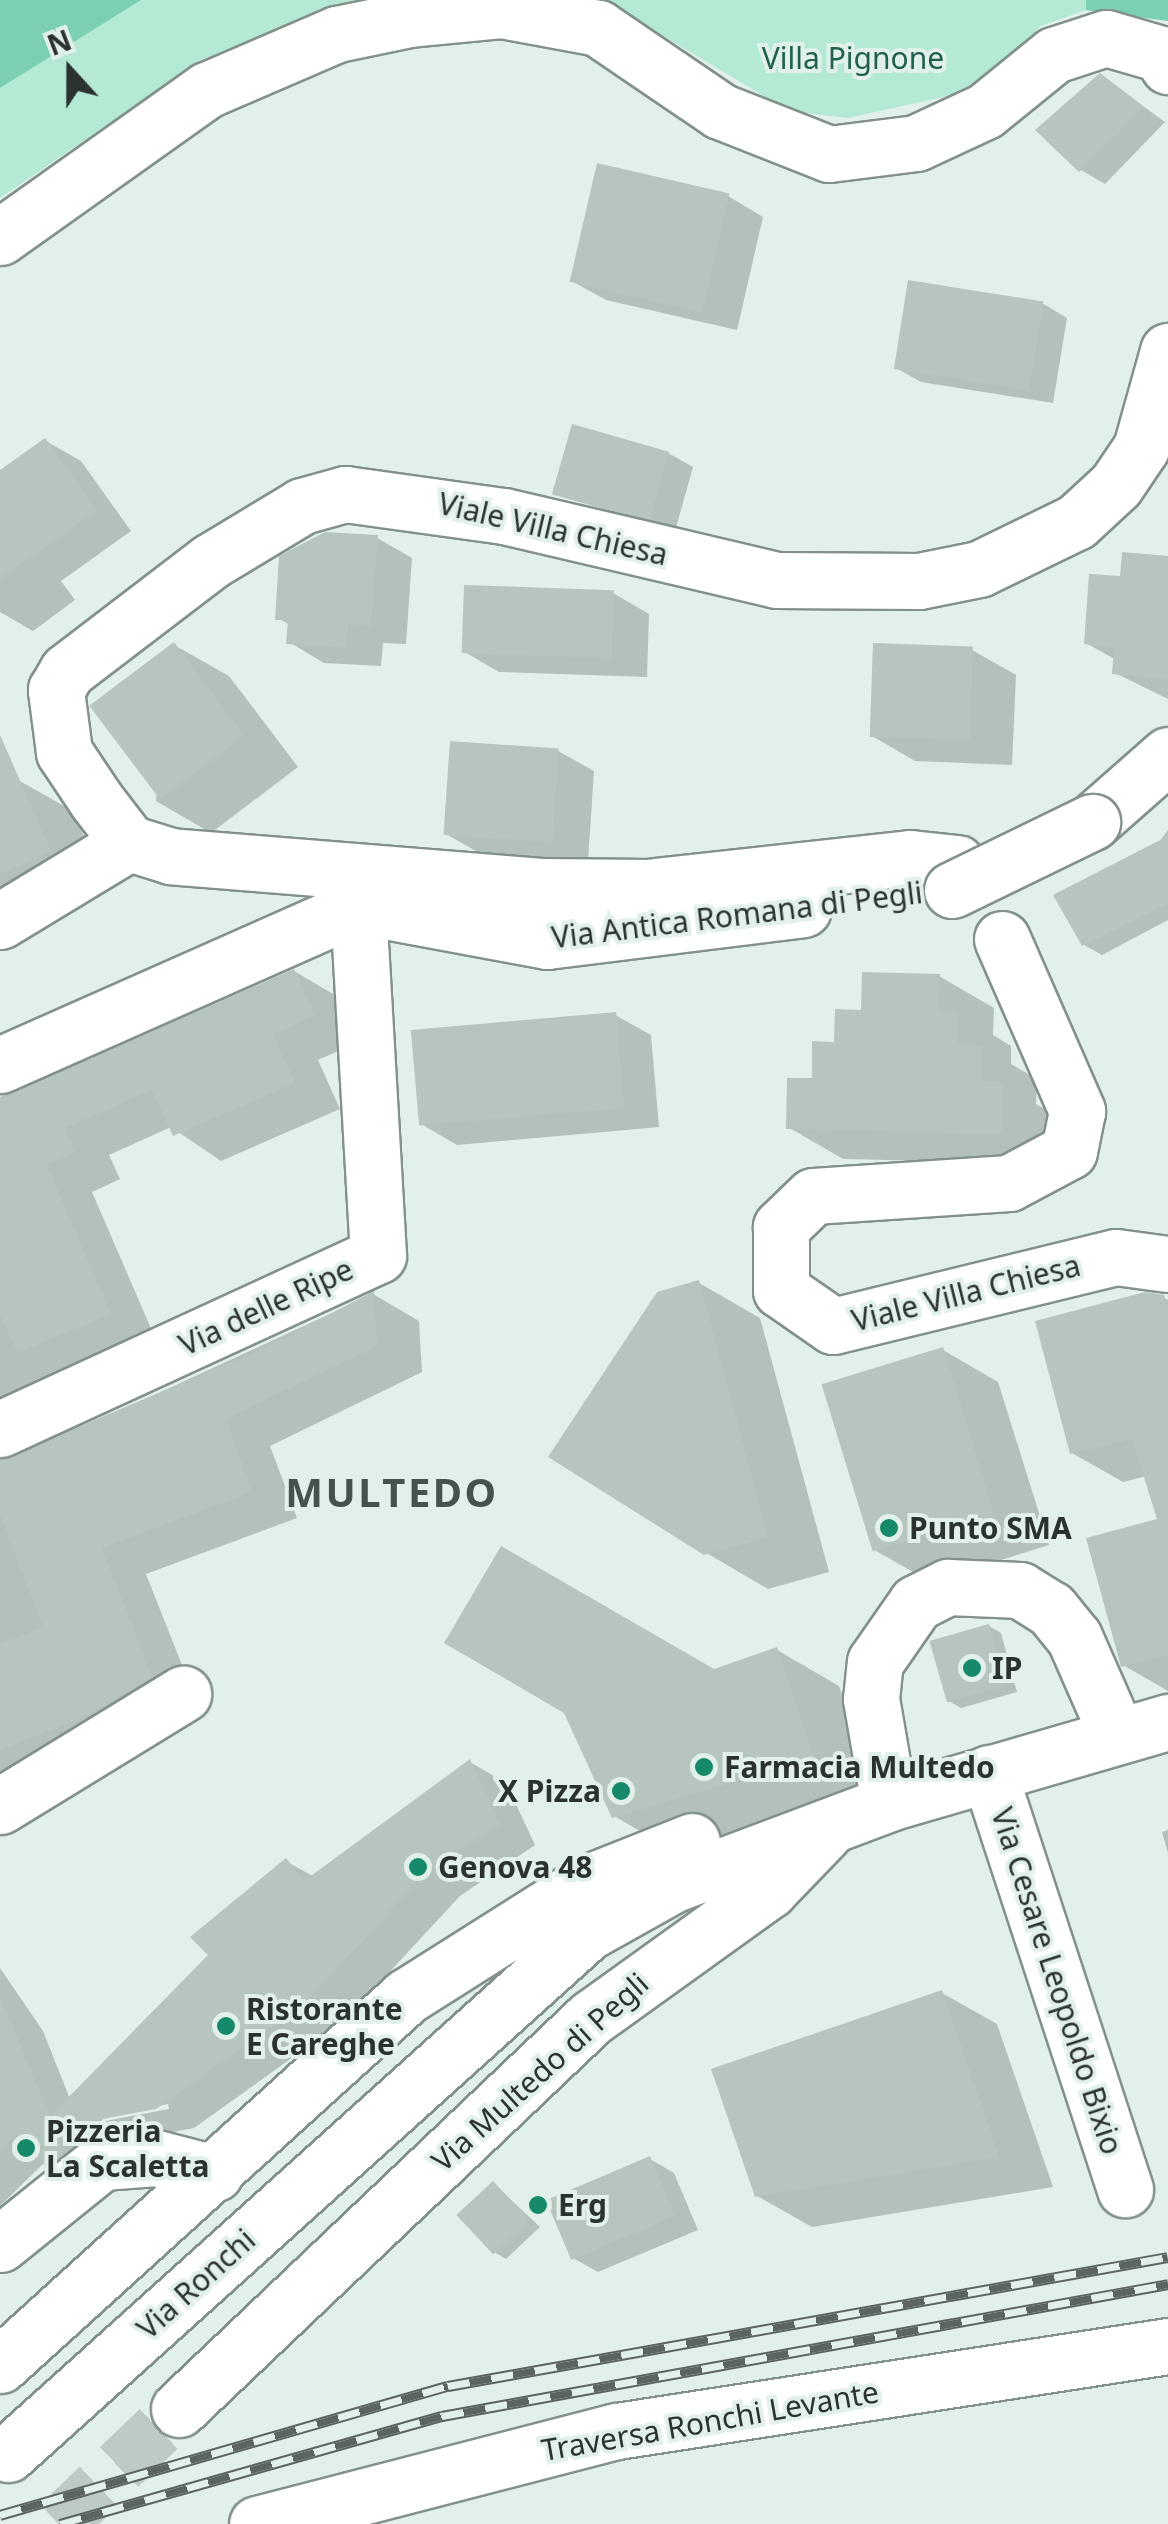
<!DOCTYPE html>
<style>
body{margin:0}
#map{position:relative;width:1168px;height:2524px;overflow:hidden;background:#e2f0ea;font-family:"Noto Sans",sans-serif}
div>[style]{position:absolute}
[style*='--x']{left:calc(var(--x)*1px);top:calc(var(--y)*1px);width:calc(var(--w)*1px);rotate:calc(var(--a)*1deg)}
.green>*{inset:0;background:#b4e9d4}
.forest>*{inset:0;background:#7bd0b2}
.shadow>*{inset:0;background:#0003}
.building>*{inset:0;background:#b7c5bf;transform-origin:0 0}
.major-tunnel>*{height:55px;margin-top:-27.5px;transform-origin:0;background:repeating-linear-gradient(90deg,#becac5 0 55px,transparent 0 83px)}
.roads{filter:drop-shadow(2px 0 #83918b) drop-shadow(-2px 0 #83918b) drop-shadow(0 2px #83918b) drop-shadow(0 -2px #83918b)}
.minor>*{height:55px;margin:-27.5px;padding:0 27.5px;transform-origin:27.5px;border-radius:27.5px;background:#fff}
.major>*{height:55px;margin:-27.5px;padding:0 27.5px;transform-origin:27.5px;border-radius:27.5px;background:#fff}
.rail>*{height:11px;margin-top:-5.5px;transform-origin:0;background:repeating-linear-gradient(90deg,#e2f0ea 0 22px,#5c6461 0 44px);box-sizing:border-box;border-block:2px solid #5c6461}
.bridges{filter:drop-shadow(2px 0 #83918b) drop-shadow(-2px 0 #83918b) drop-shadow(0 2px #83918b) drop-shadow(0 -2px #83918b)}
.minor-bridge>*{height:55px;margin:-27.5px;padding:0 27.5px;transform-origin:27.5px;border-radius:27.5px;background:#fff}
.dots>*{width:28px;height:28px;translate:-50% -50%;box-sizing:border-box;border:5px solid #e2f0ea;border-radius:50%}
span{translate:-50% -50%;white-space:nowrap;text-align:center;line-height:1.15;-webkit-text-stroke:8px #e2f0ea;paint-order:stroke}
.park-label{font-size:30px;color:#20614d}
.street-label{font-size:30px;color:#2c3230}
.poi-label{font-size:30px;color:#2c3230;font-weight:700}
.left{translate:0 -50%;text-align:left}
.right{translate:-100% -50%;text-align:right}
.district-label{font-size:40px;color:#46524d;font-weight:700;letter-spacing:2.5px}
.north{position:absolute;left:20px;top:20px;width:100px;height:100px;-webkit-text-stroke:8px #e2f0ea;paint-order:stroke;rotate:339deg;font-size:28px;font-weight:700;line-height:40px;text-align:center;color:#2c3230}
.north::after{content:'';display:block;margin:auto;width:35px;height:45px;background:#2c3230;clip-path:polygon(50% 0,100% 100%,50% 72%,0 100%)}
</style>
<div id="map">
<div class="green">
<i style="clip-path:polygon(0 0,492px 0,371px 1px,203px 59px,0 198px)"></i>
<i style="clip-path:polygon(603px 0,1168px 0,1168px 21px,1086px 10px,1041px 26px,970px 91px,848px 118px,789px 111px)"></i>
</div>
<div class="forest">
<i style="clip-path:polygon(0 0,141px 0,0 88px)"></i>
<i style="clip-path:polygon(1086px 0,1168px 0,1168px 21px,1086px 10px)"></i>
</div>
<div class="shadow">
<i style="clip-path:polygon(1101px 76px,1165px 122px,1105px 184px,1081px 170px)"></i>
<i style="clip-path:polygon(728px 196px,763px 217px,737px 330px,606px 300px,570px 280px)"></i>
<i style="clip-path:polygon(1042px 303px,1067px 318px,1053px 403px,921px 382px,896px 368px)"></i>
<i style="clip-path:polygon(46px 441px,81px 461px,131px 531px,61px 581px,75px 600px,33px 631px,0 612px,0 473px)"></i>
<i style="clip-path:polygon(668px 453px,693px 467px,675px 531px,556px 494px)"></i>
<i style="clip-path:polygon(377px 538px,412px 558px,406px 644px,383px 643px,381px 666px,324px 663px,289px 642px,290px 625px,278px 618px)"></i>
<i style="clip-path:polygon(1168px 558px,1168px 699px,1115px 673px,1116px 660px,1086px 643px,1122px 579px)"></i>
<i style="clip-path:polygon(613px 593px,649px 614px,647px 677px,499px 672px,463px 651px)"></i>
<i style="clip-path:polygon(174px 645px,229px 676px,298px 767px,211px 833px,156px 801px)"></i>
<i style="clip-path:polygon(972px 650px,1016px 675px,1012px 765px,915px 761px,872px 736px)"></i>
<i style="clip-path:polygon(558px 751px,594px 771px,588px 861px,481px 854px,446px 834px)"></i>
<i style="clip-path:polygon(18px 780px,73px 811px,104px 883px,0 929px,0 788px)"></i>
<i style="clip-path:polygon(1168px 830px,1168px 920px,1102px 955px,1084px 945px)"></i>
<i style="clip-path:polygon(294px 971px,340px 998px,359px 1042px,318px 1060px,340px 1109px,221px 1161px,171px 1127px,109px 1155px,120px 1179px,92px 1192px,156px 1340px,21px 1436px,18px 1458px,373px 1294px,419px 1321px,422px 1372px,270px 1446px,297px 1518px,146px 1574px,197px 1703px,0 1794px,0 1099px)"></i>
<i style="clip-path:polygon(939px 976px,994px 1008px,993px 1035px,1011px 1046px,1011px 1064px,1037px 1079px,1036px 1104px,1057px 1116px,1056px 1164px,843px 1159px,788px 1127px,863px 1012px)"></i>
<i style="clip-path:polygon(615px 1015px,651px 1035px,659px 1127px,457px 1145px,421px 1124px)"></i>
<i style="clip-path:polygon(699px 1283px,760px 1318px,829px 1572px,768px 1589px,705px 1552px)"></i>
<i style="clip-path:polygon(1164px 1298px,1168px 1300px,1168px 1691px,1123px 1665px,1160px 1521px,1147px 1476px,1123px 1482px,1072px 1453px)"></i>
<i style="clip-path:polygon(943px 1350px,998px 1382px,1049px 1545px,931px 1582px,876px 1551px)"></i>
<i style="clip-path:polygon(989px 1626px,1001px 1633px,1017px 1692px,961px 1708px,949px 1701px)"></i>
<i style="clip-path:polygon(777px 1650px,839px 1686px,874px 1793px,676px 1852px,614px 1816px,714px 1672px)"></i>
<i style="clip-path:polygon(evenodd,470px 1762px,506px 1783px,535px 1845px,460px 1896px,345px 2020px,194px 2128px,89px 2148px,84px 2186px,45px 2162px,0 2206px,0 1968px,43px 2031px,70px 2099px,211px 1955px,286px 1861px,314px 1877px,470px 1762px,168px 2104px,169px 2109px,100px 2122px,106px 2116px,168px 2104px)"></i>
<i style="clip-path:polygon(1168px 1830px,1168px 1853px,1162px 1832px)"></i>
<i style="clip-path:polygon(942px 1993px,997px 2024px,1053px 2187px,812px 2227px,757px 2196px)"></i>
<i style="clip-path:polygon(650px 2159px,674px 2173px,698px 2230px,598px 2272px,573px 2258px)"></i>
<i style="clip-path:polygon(494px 2184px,540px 2227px,506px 2259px,494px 2252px)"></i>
</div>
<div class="building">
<i style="clip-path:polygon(1100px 73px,1143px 106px,1079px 172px,1035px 130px)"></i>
<i style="left:597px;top:163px;width:136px;height:122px;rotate:13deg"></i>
<i style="left:908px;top:280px;width:137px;height:90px;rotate:9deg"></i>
<i style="left:572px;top:424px;width:101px;height:73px;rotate:16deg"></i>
<i style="clip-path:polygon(45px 438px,97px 510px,0 579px,0 470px)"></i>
<i style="clip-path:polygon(325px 532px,378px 535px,371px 626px,348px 624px,347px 647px,286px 644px,288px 620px,275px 620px,279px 556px)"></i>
<i style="clip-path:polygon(1122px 552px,1168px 556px,1168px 679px,1112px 674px,1114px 647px,1084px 644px,1089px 574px,1120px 576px)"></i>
<i style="left:464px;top:585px;width:150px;height:68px;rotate:2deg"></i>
<i style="left:174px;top:642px;width:117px;height:106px;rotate:53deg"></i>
<i style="left:873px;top:643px;width:100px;height:94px;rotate:2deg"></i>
<i style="clip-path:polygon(0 735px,51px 851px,0 874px)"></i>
<i style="left:450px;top:741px;width:109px;height:94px;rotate:4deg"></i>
<i style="clip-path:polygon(1168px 836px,1168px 903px,1082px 946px,1053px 895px)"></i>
<i style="clip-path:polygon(294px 969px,315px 1016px,273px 1034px,295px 1083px,173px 1136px,152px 1090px,65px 1128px,75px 1153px,47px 1165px,111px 1314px,17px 1353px,0 1314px,0 1097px)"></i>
<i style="clip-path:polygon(862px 972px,940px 974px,939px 1012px,957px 1012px,957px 1044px,983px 1045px,982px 1082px,1003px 1082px,1002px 1134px,786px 1129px,787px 1078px,812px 1078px,812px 1041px,834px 1042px,835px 1009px,861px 1010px)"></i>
<i style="left:616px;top:1012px;width:96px;height:206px;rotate:85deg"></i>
<i style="clip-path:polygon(699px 1280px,768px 1537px,704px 1555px,548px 1457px,657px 1292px)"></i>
<i style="clip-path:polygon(374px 1291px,377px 1346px,226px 1419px,252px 1492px,102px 1548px,152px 1677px,87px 1716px,0 1750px,0 1644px,43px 1627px,0 1515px,0 1460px,267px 1347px)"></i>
<i style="clip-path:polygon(1145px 1292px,1164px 1295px,1168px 1309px,1168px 1655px,1121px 1667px,1086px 1538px,1157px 1519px,1132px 1439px,1070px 1454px,1035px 1321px)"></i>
<i style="left:943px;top:1347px;width:175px;height:127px;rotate:73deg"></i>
<i style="clip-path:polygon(501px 1546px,714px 1669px,777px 1647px,814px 1758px,612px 1818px,564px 1713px,444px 1643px)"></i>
<i style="left:989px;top:1624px;width:64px;height:62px;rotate:74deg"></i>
<i style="clip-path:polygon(470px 1759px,500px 1824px,423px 1875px,308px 2000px,156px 2109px,54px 2128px,64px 2152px,46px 2167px,18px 2133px,0 2148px,0 1997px,50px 2116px,208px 1955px,190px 1937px,286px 1858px,304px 1881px)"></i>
<i style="clip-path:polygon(942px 1990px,999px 2157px,755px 2197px,711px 2069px)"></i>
<i style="left:650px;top:2156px;width:65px;height:113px;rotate:67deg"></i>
<i style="left:493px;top:2181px;width:54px;height:50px;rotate:47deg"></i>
</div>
<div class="major-tunnel">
<i style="--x:59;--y:2524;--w:166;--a:-43.8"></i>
</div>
<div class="roads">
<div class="minor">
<i style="--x:0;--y:237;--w:254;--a:-35.4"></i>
<i style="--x:207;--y:90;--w:142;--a:-23.3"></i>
<i style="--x:337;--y:34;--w:75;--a:-11.6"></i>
<i style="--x:410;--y:19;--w:91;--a:-5.6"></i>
<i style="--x:501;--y:10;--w:99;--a:10.5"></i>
<i style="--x:598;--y:28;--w:148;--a:34.2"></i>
<i style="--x:720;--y:111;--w:117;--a:21.5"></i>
<i style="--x:829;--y:154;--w:88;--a:-7.2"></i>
<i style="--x:916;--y:143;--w:76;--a:-24.9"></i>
<i style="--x:985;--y:111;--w:89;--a:-39.1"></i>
<i style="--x:1054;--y:55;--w:55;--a:-18.1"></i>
<i style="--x:1106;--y:38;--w:57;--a:16.2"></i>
<i style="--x:1161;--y:54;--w:14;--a:60"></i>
<i style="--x:1092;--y:822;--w:101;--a:-41.4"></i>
<i style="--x:957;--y:863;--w:47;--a:-173.9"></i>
<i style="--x:910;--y:858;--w:263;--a:173.7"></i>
<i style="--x:649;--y:887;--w:108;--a:-179.5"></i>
<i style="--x:541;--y:886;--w:371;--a:-175.4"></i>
<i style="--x:171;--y:856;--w:44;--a:-162.8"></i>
<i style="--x:129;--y:843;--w:54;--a:-127.5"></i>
<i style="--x:96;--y:800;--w:58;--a:-123.7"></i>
<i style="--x:64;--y:752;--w:63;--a:-97.4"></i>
<i style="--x:56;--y:690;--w:22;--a:-60"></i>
<i style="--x:67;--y:671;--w:181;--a:-37.4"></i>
<i style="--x:211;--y:561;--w:106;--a:-31.1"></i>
<i style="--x:302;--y:506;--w:45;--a:-15.6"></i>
<i style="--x:345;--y:494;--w:161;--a:7.9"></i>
<i style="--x:504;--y:516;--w:279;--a:13.2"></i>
<i style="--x:776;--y:580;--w:143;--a:0.4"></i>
<i style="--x:919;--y:581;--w:61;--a:-11.3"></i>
<i style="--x:979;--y:569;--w:108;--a:-25.9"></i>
<i style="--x:1076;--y:522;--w:54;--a:-42.8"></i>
<i style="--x:1116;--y:485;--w:45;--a:-56"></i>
<i style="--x:1141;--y:448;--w:101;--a:-74.4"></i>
<i style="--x:0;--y:921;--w:151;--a:-31.2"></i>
<i style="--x:1002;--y:939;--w:188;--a:66.4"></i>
<i style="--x:1077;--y:1111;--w:41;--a:101.3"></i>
<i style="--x:1069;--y:1151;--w:68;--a:151.9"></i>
<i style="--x:1009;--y:1183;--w:196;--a:176.2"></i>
<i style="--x:813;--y:1196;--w:45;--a:135.9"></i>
<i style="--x:781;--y:1227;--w:63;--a:90"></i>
<i style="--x:781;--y:1290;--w:63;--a:34.7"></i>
<i style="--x:833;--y:1326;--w:291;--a:-13.7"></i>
<i style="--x:1116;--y:1257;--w:52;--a:7.7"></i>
<i style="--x:0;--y:1065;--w:392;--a:-23.9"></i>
<i style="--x:358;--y:906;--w:192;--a:10.5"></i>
<i style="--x:547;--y:941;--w:258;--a:-7.1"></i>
<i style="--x:0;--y:1429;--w:416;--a:-24.7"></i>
<i style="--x:378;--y:1255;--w:350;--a:-93.3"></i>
<i style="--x:989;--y:1773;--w:438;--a:71.9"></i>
<i style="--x:889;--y:1803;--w:106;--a:-99.8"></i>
<i style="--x:871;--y:1699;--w:37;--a:-84"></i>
<i style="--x:875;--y:1662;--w:72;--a:-55.2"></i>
<i style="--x:916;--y:1603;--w:36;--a:-27"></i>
<i style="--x:948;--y:1587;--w:72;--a:2.4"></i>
<i style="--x:1020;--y:1590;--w:36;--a:32"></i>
<i style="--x:1051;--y:1609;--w:36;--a:51"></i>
<i style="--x:1074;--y:1637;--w:107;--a:66.3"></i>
<i style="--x:0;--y:1806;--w:215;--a:-31.5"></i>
<i style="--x:0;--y:2244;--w:131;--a:-38.8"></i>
<i style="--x:102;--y:2162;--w:54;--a:-4.2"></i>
<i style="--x:156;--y:2158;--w:61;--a:14.3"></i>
<i style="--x:257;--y:2524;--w:372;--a:-14.5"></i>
<i style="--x:617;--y:2431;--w:558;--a:-8.77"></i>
</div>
<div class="major">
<i style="--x:0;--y:2365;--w:549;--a:-42.2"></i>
<i style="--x:407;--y:1996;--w:209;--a:-32.3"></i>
<i style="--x:584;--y:1884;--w:116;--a:-21.7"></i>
<i style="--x:179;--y:2409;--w:568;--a:-43.5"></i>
<i style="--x:591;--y:2018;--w:219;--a:-35.7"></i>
<i style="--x:769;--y:1890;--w:79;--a:-46"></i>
<i style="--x:8;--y:2454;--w:780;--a:-41.99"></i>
<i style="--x:588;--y:1932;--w:98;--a:-29.2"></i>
<i style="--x:674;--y:1884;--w:230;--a:-20.6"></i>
<i style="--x:889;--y:1803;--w:291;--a:-16.2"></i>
</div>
</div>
<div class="rail">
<i style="--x:0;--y:2515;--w:466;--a:-16.1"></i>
<i style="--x:448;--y:2386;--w:731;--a:-10.16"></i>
<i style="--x:60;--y:2524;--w:397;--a:-15.8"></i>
<i style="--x:442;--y:2416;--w:738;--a:-10.3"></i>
</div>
<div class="bridges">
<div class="minor-bridge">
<i style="--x:952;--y:890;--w:156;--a:-25.9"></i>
</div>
</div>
<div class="dots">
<i style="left:889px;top:1528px;background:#15896a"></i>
<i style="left:972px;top:1668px;background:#15896a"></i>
<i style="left:704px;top:1767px;background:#15896a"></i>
<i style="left:621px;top:1791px;background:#15896a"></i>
<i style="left:418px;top:1867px;background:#15896a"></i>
<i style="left:226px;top:2026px;background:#15896a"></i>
<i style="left:26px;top:2148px;background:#15896a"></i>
<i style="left:538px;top:2205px;background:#15896a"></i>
</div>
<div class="park-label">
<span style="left:853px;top:58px">Villa Pignone</span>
</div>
<div class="street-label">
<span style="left:553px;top:529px;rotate:13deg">Viale Villa Chiesa</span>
<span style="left:737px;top:915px;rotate:-7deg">Via Antica Romana di Pegli</span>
<span style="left:966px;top:1293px;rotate:-14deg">Viale Villa Chiesa</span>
<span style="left:266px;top:1307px;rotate:-25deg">Via delle Ripe</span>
<span style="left:1057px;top:1981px;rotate:72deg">Via Cesare Leopoldo Bixio</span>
<span style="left:540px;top:2072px;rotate:-42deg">Via Multedo di Pegli</span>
<span style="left:196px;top:2284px;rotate:-42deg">Via Ronchi</span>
<span style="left:710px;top:2421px;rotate:-10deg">Traversa Ronchi Levante</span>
</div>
<div class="poi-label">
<span class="left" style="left:909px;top:1528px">Punto SMA</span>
<span class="left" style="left:992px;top:1668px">IP</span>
<span class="left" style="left:724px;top:1767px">Farmacia Multedo</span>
<span class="right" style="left:601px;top:1791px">X Pizza</span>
<span class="left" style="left:438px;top:1867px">Genova 48</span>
<span class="left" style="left:246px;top:2026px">Ristorante<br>E Careghe</span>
<span class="left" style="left:46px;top:2148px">Pizzeria<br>La Scaletta</span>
<span class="left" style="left:558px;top:2205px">Erg</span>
</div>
<div class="district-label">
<span style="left:392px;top:1492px">MULTEDO</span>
</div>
<div class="north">N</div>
</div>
